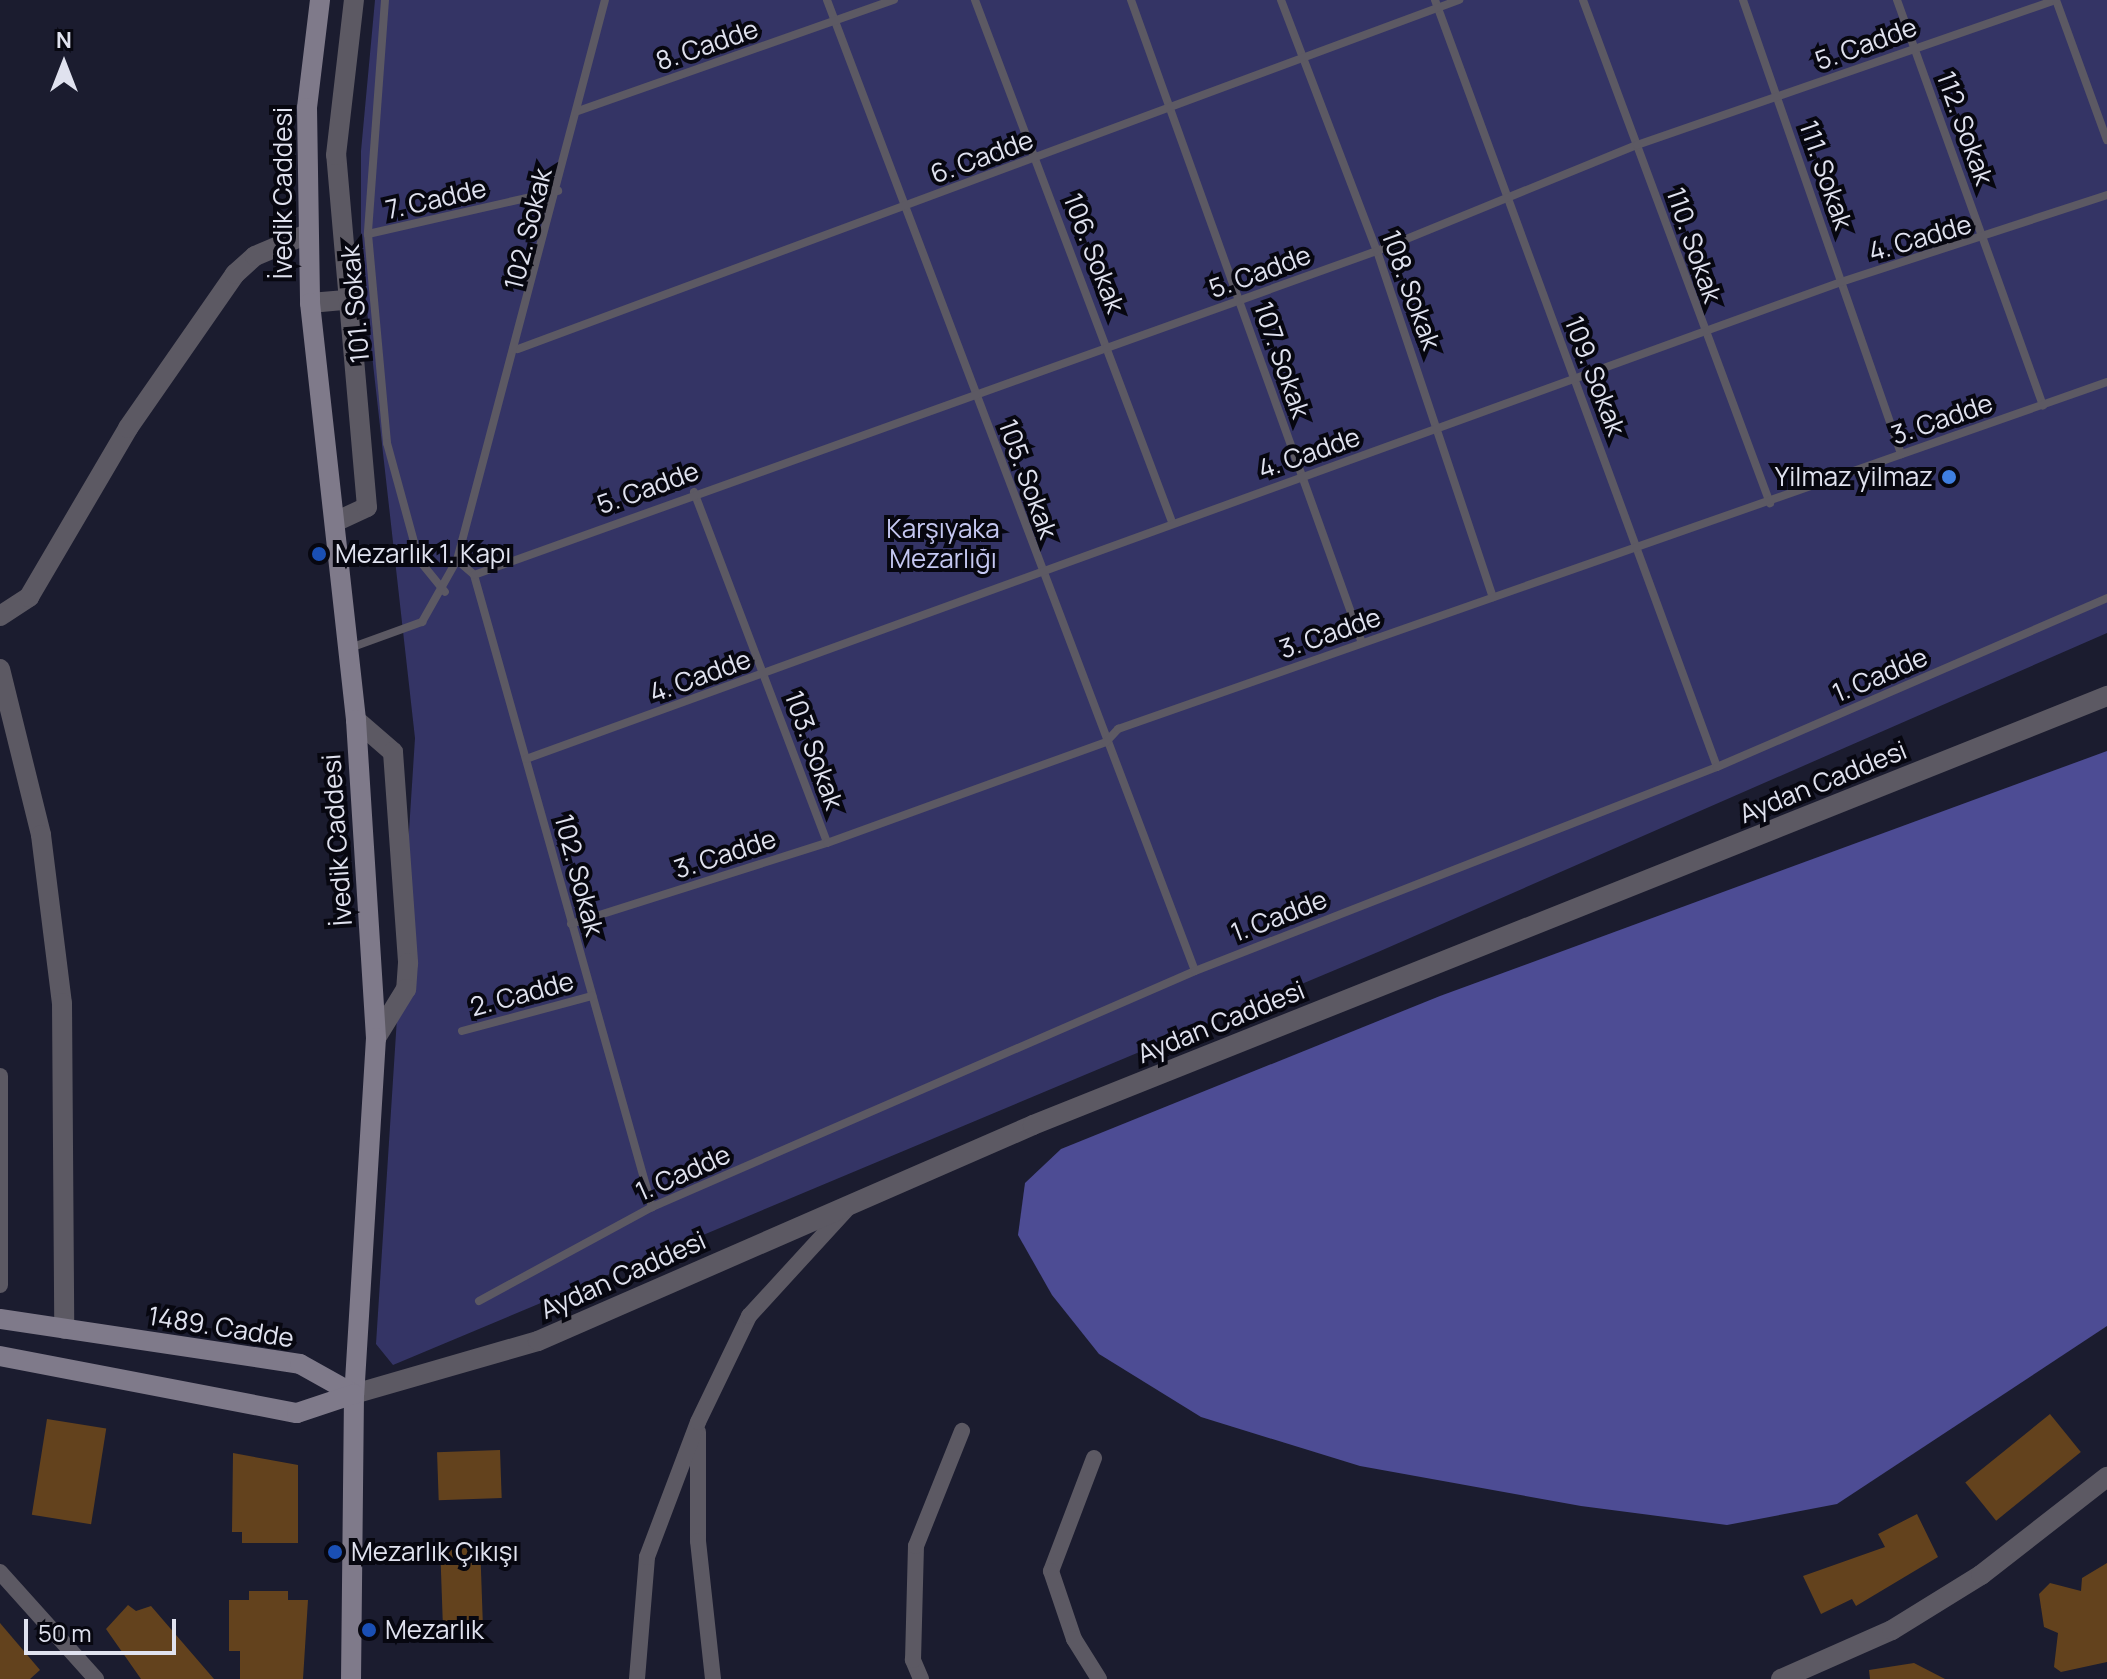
<!DOCTYPE html>
<meta charset="utf-8">
<style>
body{margin:0}
#map{position:relative;width:2107px;height:1679px;overflow:hidden;background:#1b1c2f;font-family:Manrope,sans-serif}
div>[style]{position:absolute}
[style*='--x']{left:calc(var(--x)*1px);top:calc(var(--y)*1px);width:calc(var(--w)*1px);rotate:calc(var(--a)*1deg)}
.green>*{inset:0;background:#343465}
.forest>*{inset:0;background:#4d4c94}
.building>*{inset:0;background:#63421d;transform-origin:0 0}
.service>*{height:8px;margin:-4px;padding:0 4px;transform-origin:4px;border-radius:4px;background:#5c5963}
.minor>*{height:16px;margin:-8px;padding:0 8px;transform-origin:8px;border-radius:8px;background:#5c5963}
.tertiary>*{height:20px;margin:-10px;padding:0 10px;transform-origin:10px;border-radius:10px;background:#5c5963}
.secondary>*{height:20px;margin:-10px;padding:0 10px;transform-origin:10px;border-radius:10px;background:#7f7a8a}
.dots>*{width:22px;height:22px;translate:-50% -50%;box-sizing:border-box;border:4px solid #070710;border-radius:50%}
span{translate:-50% -50%;white-space:nowrap;text-align:center;line-height:1.15;-webkit-text-stroke:8px #070710;paint-order:stroke}
.street-label{font-size:26px;color:#e0e2ef}
.poi-label{font-size:26px;color:#e0e2ef}
.right{translate:-100% -50%;text-align:right}
.left{translate:0 -50%;text-align:left}
.park-label{font-size:26px;color:#c5c8f2}
.north{position:absolute;left:24px;top:24px;width:80px;height:80px;-webkit-text-stroke:6px #070710;paint-order:stroke;rotate:0deg;font-size:22px;font-weight:700;line-height:32px;text-align:center;color:#e0e2ef}
.north::after{content:'';display:block;margin:auto;width:28px;height:36px;background:#e0e2ef;clip-path:polygon(50% 0,100% 100%,50% 72%,0 100%)}
.scale{position:absolute;left:24px;top:1619px;width:152px;height:36px;box-sizing:border-box;border:4px solid #e0e2ef;border-top:0;padding-left:10px;font-size:24px;line-height:28px;white-space:nowrap;color:#e0e2ef;-webkit-text-stroke:6px #070710;paint-order:stroke}
</style>
<div id="map">
<div class="green">
<i style="clip-path:polygon(375px 0,2107px 0,2107px 633px,1378px 952px,393px 1365px,376px 1344px,415px 738px,361px 257px,361px 151px)"></i>
</div>
<div class="forest">
<i style="clip-path:polygon(2107px 751px,2107px 1326px,1837px 1504px,1727px 1525px,1581px 1506px,1360px 1466px,1201px 1417px,1099px 1354px,1052px 1295px,1018px 1235px,1025px 1183px,1061px 1149px,1440px 996px)"></i>
</div>
<div class="building">
<i style="left:2050px;top:1414px;width:49px;height:109px;rotate:51deg"></i>
<i style="left:47px;top:1419px;width:60px;height:97px;rotate:9deg"></i>
<i style="left:500px;top:1450px;width:48px;height:63px;rotate:88deg"></i>
<i style="clip-path:polygon(233px 1453px,298px 1465px,298px 1543px,242px 1543px,242px 1532px,232px 1532px)"></i>
<i style="clip-path:polygon(1917px 1514px,1938px 1557px,1856px 1606px,1852px 1599px,1821px 1614px,1803px 1576px,1885px 1547px,1878px 1534px)"></i>
<i style="left:480px;top:1542px;width:87px;height:40px;rotate:88deg"></i>
<i style="clip-path:polygon(2107px 1563px,2107px 1662px,2061px 1672px,2054px 1667px,2058px 1633px,2044px 1627px,2039px 1594px,2050px 1583px,2081px 1591px,2082px 1578px)"></i>
<i style="clip-path:polygon(249px 1591px,288px 1591px,288px 1600px,308px 1600px,303px 1679px,240px 1679px,240px 1651px,229px 1651px,229px 1600px,249px 1600px)"></i>
<i style="clip-path:polygon(128px 1605px,136px 1611px,151px 1606px,214px 1679px,141px 1679px,106px 1629px)"></i>
<i style="clip-path:polygon(0 1623px,40px 1670px,30px 1679px,0 1679px)"></i>
<i style="clip-path:polygon(1914px 1663px,1945px 1679px,1870px 1679px,1869px 1670px)"></i>
</div>
<div class="service">
<i style="--x:385;--y:0;--w:235;--a:94.2"></i>
<i style="--x:368;--y:234;--w:210;--a:84.8"></i>
<i style="--x:387;--y:443;--w:121;--a:74.7"></i>
<i style="--x:419;--y:560;--w:41;--a:50.9"></i>
<i style="--x:827;--y:0;--w:1038;--a:69.24"></i>
<i style="--x:975;--y:0;--w:558;--a:69.32"></i>
<i style="--x:1131;--y:0;--w:683;--a:70.24"></i>
<i style="--x:1281;--y:0;--w:269;--a:69.1"></i>
<i style="--x:1377;--y:251;--w:365;--a:71.5"></i>
<i style="--x:1435;--y:0;--w:817;--a:69.81"></i>
<i style="--x:1583;--y:0;--w:537;--a:69.61"></i>
<i style="--x:1743;--y:0;--w:481;--a:70.8"></i>
<i style="--x:1897;--y:0;--w:431;--a:70.2"></i>
<i style="--x:578;--y:111;--w:335;--a:-19.4"></i>
<i style="--x:368;--y:234;--w:195;--a:-12.8"></i>
<i style="--x:518;--y:349;--w:1004;--a:-20.35"></i>
<i style="--x:694;--y:492;--w:375;--a:69.2"></i>
<i style="--x:457;--y:560;--w:23;--a:41"></i>
<i style="--x:474;--y:575;--w:657;--a:74.27"></i>
<i style="--x:474;--y:575;--w:959;--a:-19.74"></i>
<i style="--x:1377;--y:251;--w:281;--a:-22.2"></i>
<i style="--x:1637;--y:145;--w:443;--a:-19.1"></i>
<i style="--x:2056;--y:0;--w:149;--a:70"></i>
<i style="--x:350;--y:648;--w:77;--a:-19.9"></i>
<i style="--x:422;--y:622;--w:71;--a:-60.6"></i>
<i style="--x:457;--y:560;--w:579;--a:-75.2"></i>
<i style="--x:526;--y:759;--w:1399;--a:-19.94"></i>
<i style="--x:1841;--y:282;--w:280;--a:-18.1"></i>
<i style="--x:571;--y:924;--w:269;--a:-17.6"></i>
<i style="--x:827;--y:843;--w:297;--a:-19.9"></i>
<i style="--x:1106;--y:742;--w:18;--a:-47"></i>
<i style="--x:1118;--y:729;--w:1048;--a:-19.33"></i>
<i style="--x:462;--y:1031;--w:135;--a:-15.1"></i>
<i style="--x:479;--y:1301;--w:197;--a:-28.5"></i>
<i style="--x:652;--y:1207;--w:592;--a:-23.49"></i>
<i style="--x:1195;--y:971;--w:560;--a:-21.35"></i>
<i style="--x:1717;--y:767;--w:425;--a:-23.4"></i>
</div>
<div class="minor">
<i style="--x:0;--y:1076;--w:209;--a:90"></i>
<i style="--x:698;--y:1432;--w:109;--a:90"></i>
<i style="--x:698;--y:1541;--w:139;--a:83.8"></i>
<i style="--x:1094;--y:1458;--w:121;--a:110.8"></i>
<i style="--x:1051;--y:1571;--w:72;--a:71.3"></i>
<i style="--x:1074;--y:1639;--w:47;--a:58"></i>
<i style="--x:0;--y:1572;--w:144;--a:48.1"></i>
<i style="--x:637;--y:1679;--w:122;--a:-85.3"></i>
<i style="--x:647;--y:1557;--w:144;--a:-69.3"></i>
<i style="--x:698;--y:1422;--w:118;--a:-64.3"></i>
<i style="--x:749;--y:1316;--w:145;--a:-47.5"></i>
<i style="--x:921;--y:1679;--w:21;--a:-113"></i>
<i style="--x:913;--y:1660;--w:114;--a:-88.5"></i>
<i style="--x:916;--y:1546;--w:124;--a:-68.2"></i>
</div>
<div class="tertiary">
<i style="--x:310;--y:303;--w:36;--a:-5"></i>
<i style="--x:335;--y:522;--w:35;--a:-25"></i>
<i style="--x:367;--y:507;--w:353;--a:-95"></i>
<i style="--x:336;--y:155;--w:156;--a:-83.4"></i>
<i style="--x:0;--y:616;--w:35;--a:-33"></i>
<i style="--x:29;--y:597;--w:196;--a:-59.6"></i>
<i style="--x:128;--y:428;--w:188;--a:-55.2"></i>
<i style="--x:235;--y:274;--w:27;--a:-42"></i>
<i style="--x:255;--y:256;--w:56;--a:-22.9"></i>
<i style="--x:0;--y:669;--w:171;--a:76.1"></i>
<i style="--x:41;--y:835;--w:169;--a:82.9"></i>
<i style="--x:62;--y:1003;--w:326;--a:89.6"></i>
<i style="--x:356;--y:720;--w:49;--a:40.9"></i>
<i style="--x:393;--y:752;--w:212;--a:85.9"></i>
<i style="--x:408;--y:963;--w:26;--a:94"></i>
<i style="--x:406;--y:989;--w:57;--a:121.5"></i>
<i style="--x:354;--y:1394;--w:191;--a:-16.1"></i>
<i style="--x:538;--y:1341;--w:540;--a:-23.57"></i>
<i style="--x:1033;--y:1125;--w:1157;--a:-21.77"></i>
<i style="--x:1781;--y:1679;--w:121;--a:-23.8"></i>
<i style="--x:1892;--y:1630;--w:105;--a:-31.7"></i>
<i style="--x:1981;--y:1575;--w:160;--a:-37.9"></i>
</div>
<div class="secondary">
<i style="--x:320;--y:0;--w:109;--a:96.9"></i>
<i style="--x:307;--y:108;--w:195;--a:89.1"></i>
<i style="--x:310;--y:303;--w:420;--a:83.7"></i>
<i style="--x:356;--y:720;--w:319;--a:86.4"></i>
<i style="--x:376;--y:1038;--w:357;--a:93.5"></i>
<i style="--x:354;--y:1394;--w:285;--a:90.6"></i>
<i style="--x:0;--y:1319;--w:303;--a:8.5"></i>
<i style="--x:300;--y:1364;--w:62;--a:29.1"></i>
<i style="--x:0;--y:1356;--w:302;--a:10.9"></i>
<i style="--x:297;--y:1413;--w:60;--a:-18.4"></i>
</div>
<div class="dots">
<i style="left:1949px;top:477px;background:#3f7fe0"></i>
<i style="left:319px;top:554px;background:#1a4fb4"></i>
<i style="left:335px;top:1552px;background:#1a4fb4"></i>
<i style="left:369px;top:1630px;background:#1a4fb4"></i>
</div>
<div class="street-label">
<span style="left:1866px;top:44px;rotate:-20deg">5. Cadde</span>
<span style="left:707px;top:45px;rotate:-19deg">8. Cadde</span>
<span style="left:1965px;top:128px;rotate:70deg">112. Sokak</span>
<span style="left:982px;top:157px;rotate:-20deg">6. Cadde</span>
<span style="left:1826px;top:175px;rotate:71deg">111. Sokak</span>
<span style="left:283px;top:193px;rotate:-90deg">İvedik Caddesi</span>
<span style="left:436px;top:199px;rotate:-13deg">7. Cadde</span>
<span style="left:528px;top:229px;rotate:-76deg">102. Sokak</span>
<span style="left:1920px;top:238px;rotate:-16deg">4. Cadde</span>
<span style="left:1694px;top:245px;rotate:71deg">110. Sokak</span>
<span style="left:1094px;top:253px;rotate:69deg">106. Sokak</span>
<span style="left:1260px;top:272px;rotate:-20deg">5. Cadde</span>
<span style="left:1411px;top:290px;rotate:70deg">108. Sokak</span>
<span style="left:355px;top:304px;rotate:-95deg">101. Sokak</span>
<span style="left:1282px;top:360px;rotate:71deg">107. Sokak</span>
<span style="left:1595px;top:376px;rotate:69deg">109. Sokak</span>
<span style="left:1942px;top:419px;rotate:-19deg">3. Cadde</span>
<span style="left:1309px;top:453px;rotate:-19deg">4. Cadde</span>
<span style="left:1028px;top:479px;rotate:70deg">105. Sokak</span>
<span style="left:648px;top:488px;rotate:-20deg">5. Cadde</span>
<span style="left:1330px;top:633px;rotate:-19deg">3. Cadde</span>
<span style="left:1880px;top:675px;rotate:-23deg">1. Cadde</span>
<span style="left:700px;top:676px;rotate:-20deg">4. Cadde</span>
<span style="left:814px;top:750px;rotate:70deg">103. Sokak</span>
<span style="left:1823px;top:782px;rotate:-22deg">Aydan Caddesi</span>
<span style="left:337px;top:840px;rotate:-94deg">İvedik Caddesi</span>
<span style="left:725px;top:854px;rotate:-18deg">3. Cadde</span>
<span style="left:579px;top:875px;rotate:75deg">102. Sokak</span>
<span style="left:1279px;top:916px;rotate:-21deg">1. Cadde</span>
<span style="left:522px;top:994px;rotate:-15deg">2. Cadde</span>
<span style="left:1221px;top:1022px;rotate:-22deg">Aydan Caddesi</span>
<span style="left:683px;top:1173px;rotate:-24deg">1. Cadde</span>
<span style="left:623px;top:1275px;rotate:-24deg">Aydan Caddesi</span>
<span style="left:221px;top:1327px;rotate:9deg">1489. Cadde</span>
</div>
<div class="poi-label">
<span class="right" style="left:1933px;top:477px">Yilmaz yilmaz</span>
<span class="left" style="left:335px;top:554px">Mezarlık 1. Kapı</span>
<span class="left" style="left:351px;top:1552px">Mezarlık Çıkışı</span>
<span class="left" style="left:385px;top:1630px">Mezarlık</span>
</div>
<div class="park-label">
<span style="left:943px;top:544px">Karşıyaka<br>Mezarlığı</span>
</div>
<div class="north">N</div>
<div class="scale">50 m</div>
</div>
